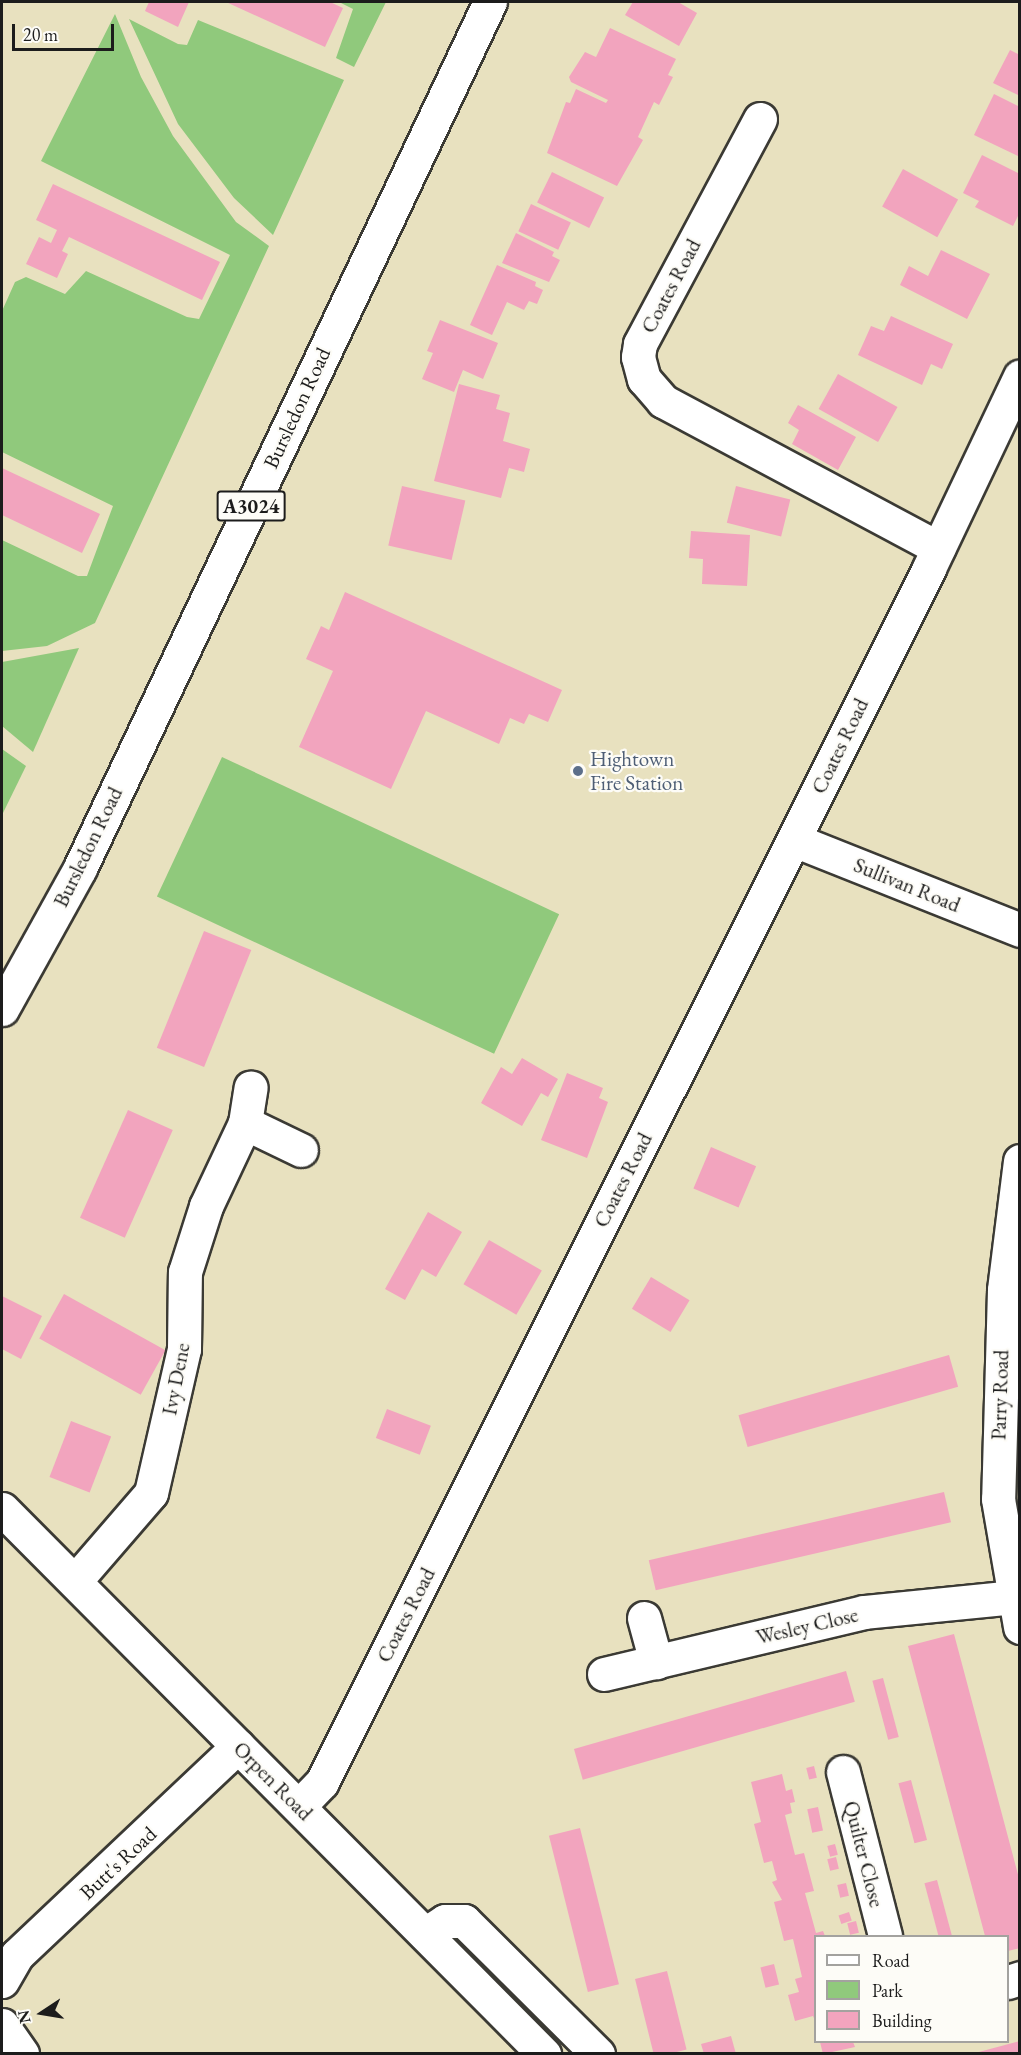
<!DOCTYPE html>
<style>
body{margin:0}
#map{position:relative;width:1021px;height:2055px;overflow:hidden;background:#e8e1bf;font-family:"EB Garamond",serif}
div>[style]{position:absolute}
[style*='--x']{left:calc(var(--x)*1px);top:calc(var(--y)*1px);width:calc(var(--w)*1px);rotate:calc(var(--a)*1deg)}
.green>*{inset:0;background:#90c97c;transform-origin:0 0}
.building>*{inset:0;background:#f2a4be;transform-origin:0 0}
.roads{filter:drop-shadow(2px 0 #3b3a34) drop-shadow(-2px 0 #3b3a34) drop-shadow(0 2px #3b3a34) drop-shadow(0 -2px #3b3a34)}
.minor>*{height:33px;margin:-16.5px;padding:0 16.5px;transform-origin:16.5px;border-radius:16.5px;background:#fff}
.primary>*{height:33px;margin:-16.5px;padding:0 16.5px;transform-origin:16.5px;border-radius:16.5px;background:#fff}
.dots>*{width:16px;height:16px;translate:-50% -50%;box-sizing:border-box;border:3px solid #fdfcf7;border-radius:50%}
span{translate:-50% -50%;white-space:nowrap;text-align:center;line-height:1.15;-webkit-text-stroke:4.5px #fdfcf7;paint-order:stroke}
.shield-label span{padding:2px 4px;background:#fdfcf7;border:2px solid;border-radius:4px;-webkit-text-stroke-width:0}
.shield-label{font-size:20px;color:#1c1c1c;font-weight:700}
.street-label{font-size:21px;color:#1c1c1c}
.service-label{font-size:21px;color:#4e5e75}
.left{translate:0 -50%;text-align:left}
.frame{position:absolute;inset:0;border:3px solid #1c1c1c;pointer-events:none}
.legend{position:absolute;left:814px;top:1935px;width:195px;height:108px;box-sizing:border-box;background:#fdfcf7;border:2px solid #a3a29f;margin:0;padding:8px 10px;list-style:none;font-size:18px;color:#1c1c1c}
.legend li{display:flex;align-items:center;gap:12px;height:30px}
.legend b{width:30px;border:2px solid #a3a29f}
.north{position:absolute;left:12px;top:1983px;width:60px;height:60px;-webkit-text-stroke:4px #fdfcf7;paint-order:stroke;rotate:258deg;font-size:16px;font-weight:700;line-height:24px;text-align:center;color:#1c1c1c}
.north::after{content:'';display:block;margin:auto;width:21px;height:27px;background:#1c1c1c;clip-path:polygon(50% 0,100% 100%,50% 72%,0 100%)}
.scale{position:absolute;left:12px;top:24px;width:102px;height:27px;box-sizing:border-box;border:3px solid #1c1c1c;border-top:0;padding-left:8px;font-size:18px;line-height:21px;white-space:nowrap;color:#1c1c1c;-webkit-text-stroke:4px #fdfcf7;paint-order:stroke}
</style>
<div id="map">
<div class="green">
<i style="clip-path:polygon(339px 2px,386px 2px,354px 67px,336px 58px,353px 9px)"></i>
<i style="clip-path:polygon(115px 14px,141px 77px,173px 136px,236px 222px,269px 246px,95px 623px,47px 646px,2px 651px,2px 540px,78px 576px,87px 576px,113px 506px,2px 452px,2px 311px,15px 282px,26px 277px,65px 294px,86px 271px,187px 317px,199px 319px,230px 255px,41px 161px)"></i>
<i style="clip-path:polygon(129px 19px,178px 44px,187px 45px,198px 20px,344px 80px,273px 235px,234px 198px,178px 124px)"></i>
<i style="clip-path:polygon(79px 648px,33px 752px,2px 726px,2px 662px)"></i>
<i style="clip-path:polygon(2px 749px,26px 766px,2px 815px)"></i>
<i style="left:222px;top:757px;width:372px;height:154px;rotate:25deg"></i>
</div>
<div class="building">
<i style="clip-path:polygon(149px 2px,189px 2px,178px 27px,145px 11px)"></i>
<i style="clip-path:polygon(226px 2px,330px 2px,343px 8px,325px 47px)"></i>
<i style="clip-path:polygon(633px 2px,678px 2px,697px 13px,679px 46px,625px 15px)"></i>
<i style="clip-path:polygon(610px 28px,676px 59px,668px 75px,673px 77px,659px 105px,654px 102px,638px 137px,643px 140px,617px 186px,547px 153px,566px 102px,570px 103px,576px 89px,606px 103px,608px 100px,571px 82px,569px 77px,585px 52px,596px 57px)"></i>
<i style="clip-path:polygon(1010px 50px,1020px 55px,1020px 96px,993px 83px)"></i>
<i style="clip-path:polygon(994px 94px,1020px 107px,1020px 157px,974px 135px)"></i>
<i style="clip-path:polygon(982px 155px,1020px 174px,1020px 212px,1013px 226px,975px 207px,979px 201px,963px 193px)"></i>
<i style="left:903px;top:169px;width:63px;height:43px;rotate:29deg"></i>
<i style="left:552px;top:172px;width:58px;height:34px;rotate:26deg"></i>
<i style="clip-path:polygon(53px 184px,220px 262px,202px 300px,69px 237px,62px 251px,68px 254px,57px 278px,26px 264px,39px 237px,51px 243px,57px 230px,36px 220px)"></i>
<i style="left:531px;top:204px;width:44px;height:30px;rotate:25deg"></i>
<i style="clip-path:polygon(516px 233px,554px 252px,552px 256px,560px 260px,549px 282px,502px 263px)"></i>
<i style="clip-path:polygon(941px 250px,990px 274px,967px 319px,900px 285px,909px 266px,928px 276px)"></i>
<i style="clip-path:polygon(497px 265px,536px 282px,535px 286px,543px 290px,537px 304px,529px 301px,524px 310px,507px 302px,492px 335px,470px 325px)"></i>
<i style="clip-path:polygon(891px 316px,953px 344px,942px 369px,931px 364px,922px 385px,858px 355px,871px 326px,884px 331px)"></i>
<i style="clip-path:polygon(440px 320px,498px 343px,483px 379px,463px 370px,454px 392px,422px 379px,433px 353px,427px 351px)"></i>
<i style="left:838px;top:374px;width:68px;height:40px;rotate:29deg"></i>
<i style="clip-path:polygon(459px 384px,500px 395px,496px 409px,510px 413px,503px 441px,530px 449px,524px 472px,509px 468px,501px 498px,434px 481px)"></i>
<i style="clip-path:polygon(798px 405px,856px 437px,838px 470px,792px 444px,799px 430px,788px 423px)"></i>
<i style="clip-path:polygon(2px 468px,100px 514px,82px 553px,2px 515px)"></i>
<i style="left:402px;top:486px;width:65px;height:61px;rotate:13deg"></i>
<i style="left:736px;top:486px;width:56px;height:38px;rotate:14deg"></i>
<i style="clip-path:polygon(691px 531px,750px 535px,747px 586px,702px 584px,703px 559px,689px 558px)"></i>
<i style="clip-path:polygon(345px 592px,562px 690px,548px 722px,529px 714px,524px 724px,510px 718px,499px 744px,426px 711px,391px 789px,299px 747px,333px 671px,306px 659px,321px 626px,329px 630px)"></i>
<i style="left:204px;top:931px;width:51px;height:126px;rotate:22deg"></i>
<i style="clip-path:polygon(522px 1058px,558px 1079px,548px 1097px,541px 1093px,522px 1126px,481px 1103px,501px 1067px,512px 1074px)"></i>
<i style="clip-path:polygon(567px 1073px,603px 1088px,599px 1098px,608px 1102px,587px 1158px,541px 1140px)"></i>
<i style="left:128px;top:1110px;width:49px;height:118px;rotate:24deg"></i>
<i style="left:711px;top:1147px;width:49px;height:45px;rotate:23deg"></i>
<i style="clip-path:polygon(428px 1212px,462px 1232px,436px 1277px,422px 1269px,405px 1300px,385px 1289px)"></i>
<i style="left:489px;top:1240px;width:61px;height:51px;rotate:30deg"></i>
<i style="left:651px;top:1277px;width:45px;height:37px;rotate:31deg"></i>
<i style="left:64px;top:1294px;width:116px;height:51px;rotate:29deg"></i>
<i style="clip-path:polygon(2px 1296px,42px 1316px,21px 1359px,2px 1349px)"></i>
<i style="left:949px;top:1355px;width:33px;height:219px;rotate:74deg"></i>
<i style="left:387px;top:1409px;width:47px;height:31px;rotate:21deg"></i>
<i style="left:71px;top:1421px;width:43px;height:60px;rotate:21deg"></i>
<i style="left:944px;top:1492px;width:31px;height:303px;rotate:77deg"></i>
<i style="clip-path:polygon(954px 1634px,1020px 1882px,1020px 1948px,1008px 1951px,1008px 1936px,985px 1936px,908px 1646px)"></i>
<i style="left:846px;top:1671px;width:32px;height:283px;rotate:74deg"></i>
<i style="left:883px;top:1678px;width:61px;height:11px;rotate:75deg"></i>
<i style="left:814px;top:1766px;width:12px;height:8px;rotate:76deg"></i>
<i style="clip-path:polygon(782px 1774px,786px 1791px,792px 1789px,795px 1802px,790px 1803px,792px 1813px,785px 1815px,795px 1855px,804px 1853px,814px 1891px,805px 1893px,816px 1933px,823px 1931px,825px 1936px,816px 1936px,816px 2023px,813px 2016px,795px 2021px,788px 1995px,799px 1992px,795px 1979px,802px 1977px,793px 1939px,784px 1941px,774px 1902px,782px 1900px,772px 1882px,777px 1880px,772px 1861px,764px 1863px,754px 1824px,761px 1822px,751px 1782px)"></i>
<i style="left:911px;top:1780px;width:62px;height:13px;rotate:75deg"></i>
<i style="left:818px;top:1807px;width:24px;height:11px;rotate:78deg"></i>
<i style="left:580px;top:1828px;width:161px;height:32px;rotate:76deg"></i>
<i style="left:835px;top:1844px;width:11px;height:8px;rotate:75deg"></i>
<i style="left:836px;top:1857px;width:12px;height:9px;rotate:76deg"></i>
<i style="left:937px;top:1880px;width:58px;height:13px;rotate:75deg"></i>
<i style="left:846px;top:1883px;width:13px;height:9px;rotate:77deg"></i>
<i style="left:849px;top:1912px;width:9px;height:11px;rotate:72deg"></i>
<i style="left:856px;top:1921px;width:12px;height:9px;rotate:76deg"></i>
<i style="left:774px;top:1964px;width:21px;height:14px;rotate:76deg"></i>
<i style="left:667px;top:1971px;width:81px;height:33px;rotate:76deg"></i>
<i style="clip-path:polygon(731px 2036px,736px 2054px,704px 2054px,701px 2044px)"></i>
<i style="clip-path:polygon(1020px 2041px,1020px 2054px,975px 2054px,975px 2053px)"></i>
<i style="clip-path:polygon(820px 2042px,853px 2042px,855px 2047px,823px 2054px)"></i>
</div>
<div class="roads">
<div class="minor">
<i style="--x:760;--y:119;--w:255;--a:118.1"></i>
<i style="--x:640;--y:344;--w:13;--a:99"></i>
<i style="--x:638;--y:357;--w:23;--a:75"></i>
<i style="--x:644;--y:379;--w:29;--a:49"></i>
<i style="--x:663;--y:401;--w:312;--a:28.1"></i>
<i style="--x:794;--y:840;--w:243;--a:21.7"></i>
<i style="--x:245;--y:1123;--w:62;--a:25.7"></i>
<i style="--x:1020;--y:1161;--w:130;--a:97.1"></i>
<i style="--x:1004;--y:1290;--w:209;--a:91.6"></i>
<i style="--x:998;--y:1499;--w:130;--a:80.2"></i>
<i style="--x:2;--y:1509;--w:769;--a:45.16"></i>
<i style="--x:75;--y:1581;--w:116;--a:-49.2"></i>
<i style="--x:151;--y:1493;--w:148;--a:-77.1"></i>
<i style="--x:184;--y:1349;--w:77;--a:-89.3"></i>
<i style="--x:185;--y:1272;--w:69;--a:-72.3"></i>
<i style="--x:206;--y:1206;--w:92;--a:-64.8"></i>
<i style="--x:245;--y:1123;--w:36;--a:-81"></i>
<i style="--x:644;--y:1618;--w:46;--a:74.7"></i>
<i style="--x:604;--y:1674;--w:267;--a:-13.4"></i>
<i style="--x:864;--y:1612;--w:150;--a:-5.7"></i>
<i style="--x:843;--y:1772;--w:169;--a:75.6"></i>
<i style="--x:299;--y:1806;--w:33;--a:-46"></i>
<i style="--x:322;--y:1782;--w:1357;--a:-63.43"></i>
<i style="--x:929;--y:568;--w:212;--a:-64.6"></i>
<i style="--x:425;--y:1934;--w:24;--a:-33"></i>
<i style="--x:445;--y:1921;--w:19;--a:0"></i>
<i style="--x:464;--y:1921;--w:189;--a:44.8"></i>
<i style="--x:2;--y:1981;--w:30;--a:-60"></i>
<i style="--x:17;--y:1955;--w:304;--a:-43.4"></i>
<i style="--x:1008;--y:1982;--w:13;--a:-18"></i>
<i style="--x:2;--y:2025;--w:35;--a:55"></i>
</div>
<div class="primary">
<i style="--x:2;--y:1009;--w:161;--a:-61"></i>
<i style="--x:80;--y:868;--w:958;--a:-64.67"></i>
</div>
</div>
<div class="dots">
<i style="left:578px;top:771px;background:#5c6f8a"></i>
</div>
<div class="shield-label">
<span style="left:251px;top:506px">A3024</span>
</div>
<div class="street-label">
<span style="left:671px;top:286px;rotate:-62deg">Coates Road</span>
<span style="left:297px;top:408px;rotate:-65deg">Bursledon Road</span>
<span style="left:840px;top:746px;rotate:-64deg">Coates Road</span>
<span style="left:88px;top:847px;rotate:-64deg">Bursledon Road</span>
<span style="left:907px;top:885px;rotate:22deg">Sullivan Road</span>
<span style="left:623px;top:1180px;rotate:-63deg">Coates Road</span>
<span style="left:176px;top:1379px;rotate:-79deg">Ivy Dene</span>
<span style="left:1000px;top:1395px;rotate:-88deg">Parry Road</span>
<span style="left:406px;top:1615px;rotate:-63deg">Coates Road</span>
<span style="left:807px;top:1626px;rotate:-13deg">Wesley Close</span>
<span style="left:273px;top:1781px;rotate:45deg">Orpen Road</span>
<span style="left:864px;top:1854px;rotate:76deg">Quilter Close</span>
<span style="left:118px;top:1863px;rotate:-43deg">Butt's Road</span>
</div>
<div class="service-label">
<span class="left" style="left:590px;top:771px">Hightown<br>Fire Station</span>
</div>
<div class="frame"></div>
<ul class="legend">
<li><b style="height:8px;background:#fff"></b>Road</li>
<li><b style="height:16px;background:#90c97c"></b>Park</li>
<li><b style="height:16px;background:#f2a4be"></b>Building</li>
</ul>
<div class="north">N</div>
<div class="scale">20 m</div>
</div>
